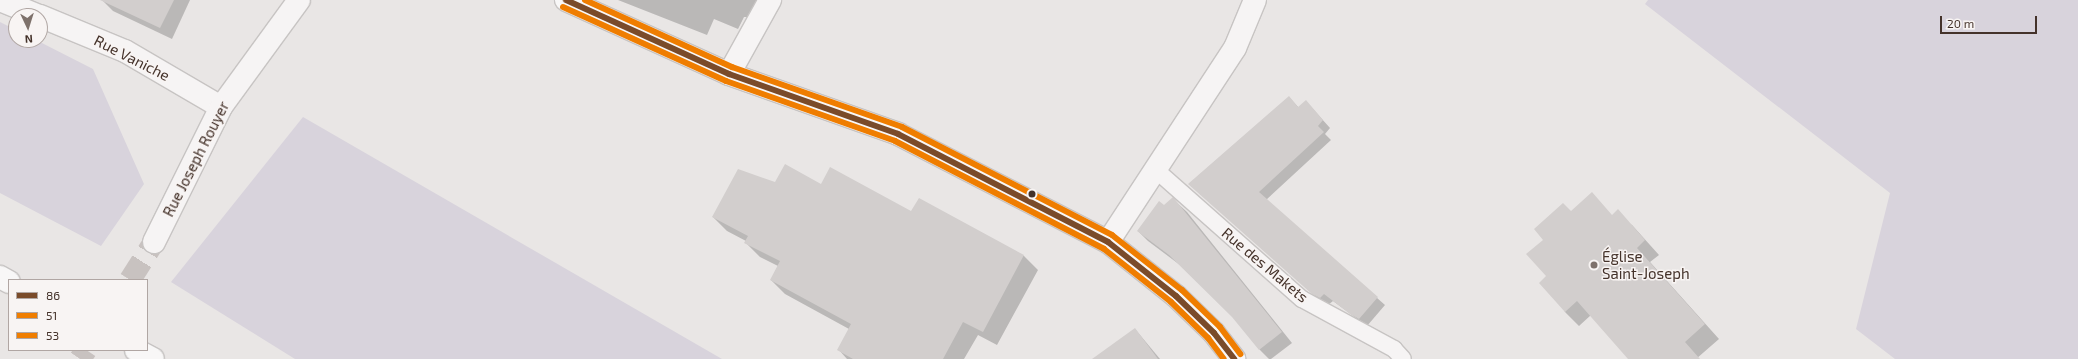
<!DOCTYPE html>
<meta charset="utf-8">
<style>
body{margin:0}
#map{position:relative;width:2078px;height:359px;overflow:hidden;background:#e9e6e5;font-family:"Exo 2",sans-serif}
div>[style]{position:absolute}
[style*='--x']{left:calc(var(--x)*1px);top:calc(var(--y)*1px);width:calc(var(--w)*1px);rotate:calc(var(--a)*1deg)}
.green>*{inset:0;background:#d8d3dc}
.shadow>*{inset:0;background:#0003}
.building>*{inset:0;background:#d2cecd}
.street-tunnel>*{height:22px;margin-top:-11px;transform-origin:0;background:repeating-linear-gradient(90deg,#c8c2c0 0 22px,transparent 0 33px)}
.roads{filter:drop-shadow(1px 0 #c7c4c3) drop-shadow(-1px 0 #c7c4c3) drop-shadow(0 1px #c7c4c3) drop-shadow(0 -1px #c7c4c3)}
.lane>*{height:16px;margin:-8px;padding:0 8px;transform-origin:8px;border-radius:8px;background:#f6f4f4}
.street>*{height:22px;margin:-11px;padding:0 11px;transform-origin:11px;border-radius:11px;background:#f6f4f4}
.secondary>*{height:22px;margin:-11px;padding:0 11px;transform-origin:11px;border-radius:11px;background:#f8f7f7}
.highway>*{height:22px;margin:-11px;padding:0 11px;transform-origin:11px;border-radius:11px;background:#f8f7f7}
.bus-1>*{height:6px;margin:-3px;padding:0 3px;transform-origin:3px;border-radius:3px;background:#7a4b2a}
.bus-2>*{height:6px;margin:-3px;padding:0 3px;transform-origin:3px;border-radius:3px;background:#ef7d00}
.bus-3>*{height:6px;margin:-3px;padding:0 3px;transform-origin:3px;border-radius:3px;background:#ef7d00}
.dots>*{width:11px;height:11px;translate:-50% -50%;box-sizing:border-box;border:2px solid #f8f4f3;border-radius:50%}
span{translate:-50% -50%;white-space:nowrap;text-align:center;line-height:1.15;-webkit-text-stroke:3px #f8f4f3;paint-order:stroke}
.street-label{font-size:15px;color:#44322a}
.poi-label{font-size:15px;color:#44322a}
.left{translate:0 -50%;text-align:left}
.legend{position:absolute;left:8px;top:279px;width:140px;height:72px;box-sizing:border-box;background:#f8f4f3;border:1px solid #b0a6a3;margin:0;padding:5px 7px;list-style:none;font-size:12px;color:#44322a}
.legend li{display:flex;align-items:center;gap:8px;height:20px}
.legend b{width:20px;border:1px solid #b0a6a3}
.north{position:absolute;left:8px;top:8px;width:40px;height:40px;box-sizing:border-box;background:#f8f4f3;border:1px solid #b0a6a3;border-radius:50%;rotate:176deg;font-size:11px;font-weight:700;line-height:16px;text-align:center;color:#44322a}
.north::after{content:'';display:block;margin:auto;width:14px;height:18px;background:#7e716b;clip-path:polygon(50% 0,100% 100%,50% 72%,0 100%)}
.scale{position:absolute;left:1940px;top:16px;width:97px;height:18px;box-sizing:border-box;border:2px solid #44322a;border-top:0;padding-left:5px;font-size:12px;line-height:14px;white-space:nowrap;color:#44322a;-webkit-text-stroke:3px #f8f4f3;paint-order:stroke}
</style>
<div id="map">
<div class="green">
<i style="clip-path:polygon(1648px 0,2078px 0,2078px 359px,1895px 359px,1856px 329px,1890px 193px,1645px 4px)"></i>
<i style="clip-path:polygon(0 22px,16px 30px,16px 40px,36px 40px,93px 69px,144px 184px,101px 246px,0 193px)"></i>
<i style="clip-path:polygon(303px 117px,722px 359px,295px 359px,171px 282px)"></i>
</div>
<div class="shadow">
<i style="clip-path:polygon(102px 0,190px 0,172px 39px,113px 11px)"></i>
<i style="clip-path:polygon(618px 0,758px 0,748px 17px,744px 17px,738px 29px,714px 19px,707px 35px)"></i>
<i style="clip-path:polygon(1289px 97px,1299px 108px,1313px 109px,1330px 128px,1325px 134px,1331px 140px,1266px 200px,1385px 305px,1367px 326px,1333px 301px,1328px 305px,1321px 301px,1189px 184px)"></i>
<i style="clip-path:polygon(776px 183px,821px 185px,912px 213px,919px 199px,1024px 256px,1038px 270px,997px 345px,978px 335px,964px 359px,847px 359px,839px 350px,849px 329px,785px 294px,771px 280px,778px 266px,760px 257px,746px 243px,746px 241px,727px 231px,713px 217px)"></i>
<i style="clip-path:polygon(1176px 202px,1187px 212px,1292px 343px,1271px 359px,1269px 359px,1260px 350px,1234px 317px,1180px 265px,1148px 241px,1138px 231px,1164px 206px)"></i>
<i style="clip-path:polygon(1571px 212px,1612px 215px,1632px 225px,1659px 255px,1650px 262px,1719px 339px,1696px 359px,1630px 359px,1591px 315px,1579px 326px,1565px 312px,1547px 277px,1544px 240px)"></i>
<i style="clip-path:polygon(1135px 329px,1160px 359px,1099px 359px)"></i>
</div>
<div class="building">
<i style="clip-path:polygon(100px 0,174px 0,160px 28px)"></i>
<i style="clip-path:polygon(1289px 96px,1298px 107px,1306px 100px,1323px 120px,1318px 126px,1324px 132px,1259px 192px,1378px 297px,1359px 319px,1350px 314px,1324px 294px,1320px 298px,1312px 294px,1188px 184px)"></i>
<i style="clip-path:polygon(785px 164px,821px 184px,830px 167px,911px 211px,919px 198px,1024px 255px,983px 332px,963px 322px,943px 359px,853px 359px,837px 350px,851px 324px,770px 280px,780px 261px,744px 243px,748px 236px,712px 217px,738px 169px,775px 182px)"></i>
<i style="clip-path:polygon(1592px 192px,1612px 215px,1618px 209px,1645px 240px,1637px 248px,1705px 324px,1685px 342px,1700px 359px,1628px 359px,1577px 301px,1565px 312px,1539px 283px,1546px 276px,1526px 254px,1543px 240px,1534px 229px,1563px 203px,1571px 211px)"></i>
<i style="clip-path:polygon(1173px 197px,1282px 332px,1259px 350px,1232px 317px,1169px 255px,1137px 231px,1159px 201px,1164px 205px)"></i>
<i style="clip-path:polygon(1135px 328px,1158px 359px,1092px 359px)"></i>
</div>
<div class="street-tunnel">
<i style="--x:130;--y:280;--w:45;--a:-57.7"></i>
<i style="--x:80;--y:359;--w:11;--a:-56"></i>
</div>
<div class="roads">
<div class="lane">
<i style="--x:1156;--y:170;--w:195;--a:41.5"></i>
<i style="--x:1302;--y:299;--w:105;--a:28.5"></i>
<i style="--x:1394;--y:349;--w:13;--a:48"></i>
</div>
<div class="street">
<i style="--x:0;--y:0;--w:42;--a:22.3"></i>
<i style="--x:40;--y:16;--w:92;--a:22.4"></i>
<i style="--x:125;--y:51;--w:111;--a:30.3"></i>
<i style="--x:729;--y:74;--w:85;--a:-61"></i>
<i style="--x:154;--y:242;--w:151;--a:-63.6"></i>
<i style="--x:221;--y:107;--w:132;--a:-53.9"></i>
<i style="--x:1108;--y:242;--w:232;--a:-56.8"></i>
<i style="--x:1235;--y:48;--w:52;--a:-67.4"></i>
</div>
<div class="secondary">
<i style="--x:566;--y:0;--w:179;--a:24.4"></i>
<i style="--x:729;--y:74;--w:179;--a:19.5"></i>
<i style="--x:898;--y:134;--w:236;--a:27.2"></i>
<i style="--x:1108;--y:242;--w:87;--a:38.5"></i>
<i style="--x:1176;--y:296;--w:53;--a:44.2"></i>
<i style="--x:1214;--y:333;--w:33;--a:52"></i>
</div>
<div class="highway">
<i style="--x:0;--y:277;--w:10;--a:29"></i>
<i style="--x:136;--y:350;--w:19;--a:28"></i>
</div>
</div>
<div class="bus-1">
<i style="--x:566;--y:0;--w:179;--a:24.4"></i>
<i style="--x:729;--y:74;--w:179;--a:19.5"></i>
<i style="--x:898;--y:134;--w:236;--a:27.2"></i>
<i style="--x:1108;--y:242;--w:87;--a:38.5"></i>
<i style="--x:1176;--y:296;--w:53;--a:44.2"></i>
<i style="--x:1214;--y:333;--w:33;--a:52"></i>
</div>
<div class="bus-2">
<i style="--x:563;--y:7;--w:179;--a:24.4"></i>
<i style="--x:726;--y:81;--w:179;--a:19.5"></i>
<i style="--x:895;--y:141;--w:235;--a:27.3"></i>
<i style="--x:1104;--y:249;--w:85;--a:38.3"></i>
<i style="--x:1171;--y:302;--w:52;--a:44.2"></i>
<i style="--x:1208;--y:338;--w:26;--a:53"></i>
</div>
<div class="bus-3">
<i style="--x:585;--y:0;--w:162;--a:24.5"></i>
<i style="--x:732;--y:67;--w:180;--a:19.4"></i>
<i style="--x:902;--y:127;--w:236;--a:27.2"></i>
<i style="--x:1112;--y:235;--w:89;--a:38.2"></i>
<i style="--x:1182;--y:290;--w:53;--a:44.2"></i>
<i style="--x:1220;--y:327;--w:34;--a:53"></i>
</div>
<div class="dots">
<i style="left:1032px;top:194px;background:#44322a"></i>
<i style="left:1594px;top:265px;background:#7e716b"></i>
</div>
<div class="street-label">
<span style="left:132px;top:58px;rotate:27deg">Rue Vaniche</span>
<span style="left:196px;top:159px;rotate:-63deg">Rue Joseph Rouyer</span>
<span style="left:1265px;top:265px;rotate:40deg">Rue des Makets</span>
</div>
<div class="poi-label">
<span class="left" style="left:1602px;top:265px">Église<br>Saint-Joseph</span>
</div>
<ul class="legend">
<li><b style="height:5px;background:#7a4b2a"></b>86</li>
<li><b style="height:5px;background:#ef7d00"></b>51</li>
<li><b style="height:5px;background:#ef7d00"></b>53</li>
</ul>
<div class="north">N</div>
<div class="scale">20 m</div>
</div>
